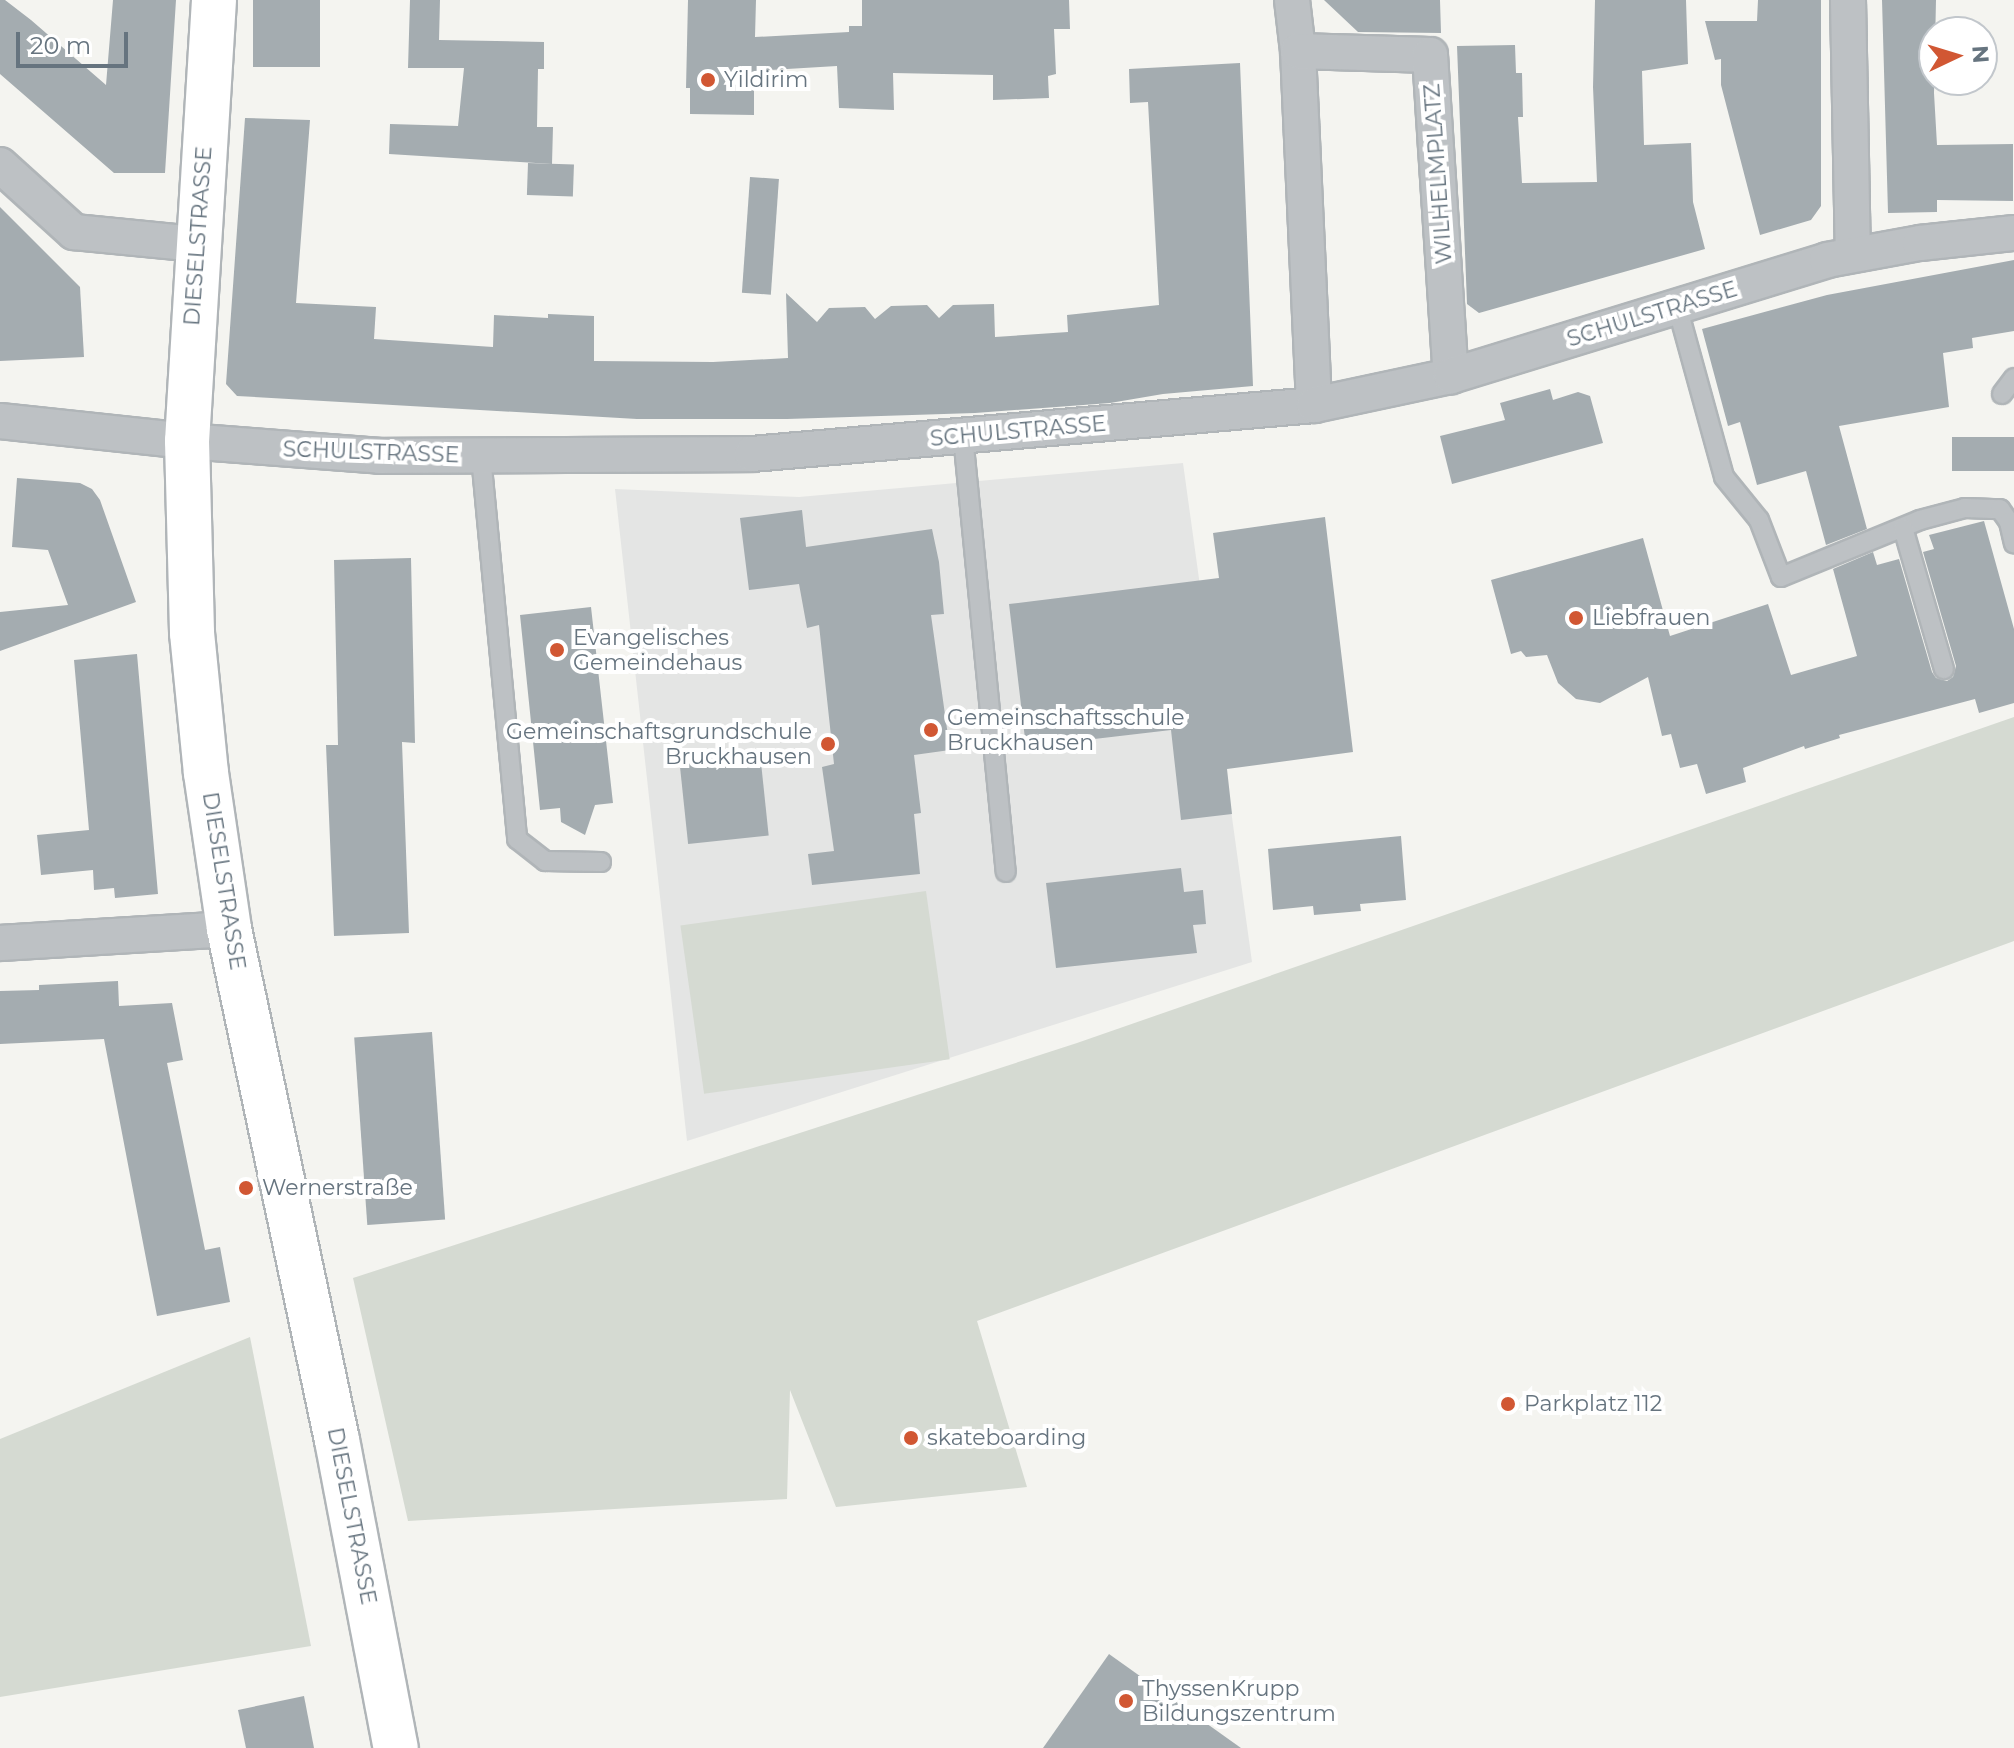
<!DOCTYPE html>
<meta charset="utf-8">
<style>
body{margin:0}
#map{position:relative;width:2014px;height:1748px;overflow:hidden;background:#f4f4f0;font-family:Montserrat,sans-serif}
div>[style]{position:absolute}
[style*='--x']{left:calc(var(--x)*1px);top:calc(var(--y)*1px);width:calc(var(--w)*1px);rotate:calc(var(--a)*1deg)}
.built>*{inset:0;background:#e4e5e4}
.green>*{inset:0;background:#d5dad2;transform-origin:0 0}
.building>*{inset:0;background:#a4acb0;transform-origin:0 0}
.roads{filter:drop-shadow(2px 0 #b0b5b8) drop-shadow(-2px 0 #b0b5b8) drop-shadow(0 2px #b0b5b8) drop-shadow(0 -2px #b0b5b8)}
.lane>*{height:18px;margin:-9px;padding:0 9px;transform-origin:9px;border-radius:9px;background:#bdc1c4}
.street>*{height:34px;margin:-17px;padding:0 17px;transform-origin:17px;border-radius:17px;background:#bdc1c4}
.secondary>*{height:44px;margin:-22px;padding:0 22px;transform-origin:22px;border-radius:22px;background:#fff}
.dots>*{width:22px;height:22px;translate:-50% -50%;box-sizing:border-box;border:4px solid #fff;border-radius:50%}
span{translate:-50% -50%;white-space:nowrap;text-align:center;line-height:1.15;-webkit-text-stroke:8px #fff;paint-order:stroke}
.poi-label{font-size:22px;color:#66747f}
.left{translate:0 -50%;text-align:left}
.right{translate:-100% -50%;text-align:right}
.street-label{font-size:22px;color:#66747f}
.north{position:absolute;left:1918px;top:16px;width:80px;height:80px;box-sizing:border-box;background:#fff;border:2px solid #c2c7cc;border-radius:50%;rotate:86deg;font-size:22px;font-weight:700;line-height:32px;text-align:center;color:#66747f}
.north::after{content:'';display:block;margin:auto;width:28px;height:36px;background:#d15733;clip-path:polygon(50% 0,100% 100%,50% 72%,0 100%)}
.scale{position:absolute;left:16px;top:32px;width:112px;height:36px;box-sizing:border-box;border:4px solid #66747f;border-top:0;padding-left:10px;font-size:24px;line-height:28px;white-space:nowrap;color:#66747f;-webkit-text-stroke:6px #fff;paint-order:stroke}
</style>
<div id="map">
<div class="built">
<i style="clip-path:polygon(1183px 463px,1252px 962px,687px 1141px,615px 489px,799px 497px)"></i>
</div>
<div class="green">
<i style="clip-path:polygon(2014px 717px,2014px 941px,977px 1321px,1027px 1487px,836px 1507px,790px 1390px,787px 1499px,408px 1521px,353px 1278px,1077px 1043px)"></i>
<i style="left:926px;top:891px;width:170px;height:248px;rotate:82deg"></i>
<i style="clip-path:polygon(250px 1337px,311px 1646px,0 1697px,0 1439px)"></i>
</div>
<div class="building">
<i style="clip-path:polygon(0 0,5px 0,31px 20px,106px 85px,113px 0,176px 0,165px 173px,114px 173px,0 74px)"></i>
<i style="left:253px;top:0;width:67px;height:67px"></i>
<i style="clip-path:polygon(410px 0,440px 0,439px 40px,544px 42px,544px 69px,538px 69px,537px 127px,553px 127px,552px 164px,389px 154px,390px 124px,458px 126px,464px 68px,408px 68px)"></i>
<i style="clip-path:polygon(688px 0,756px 0,755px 37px,849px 32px,849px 26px,862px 26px,862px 0,1069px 0,1070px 29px,1054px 29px,1056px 74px,1048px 76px,1049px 98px,993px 100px,993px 75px,893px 73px,894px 110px,839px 108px,837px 66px,754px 71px,754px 115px,690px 114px,690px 88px,686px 88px)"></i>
<i style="clip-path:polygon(1324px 0,1440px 0,1441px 33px,1358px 32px)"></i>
<i style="clip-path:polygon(1595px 0,1686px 0,1688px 64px,1642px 71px,1644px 145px,1691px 143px,1693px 202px,1705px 249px,1479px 313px,1467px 304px,1457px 46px,1515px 45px,1516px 73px,1522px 73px,1523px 117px,1518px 117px,1522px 183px,1597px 182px,1593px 87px)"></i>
<i style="clip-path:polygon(1758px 0,1821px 0,1821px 206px,1811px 220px,1760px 235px,1721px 85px,1721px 59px,1715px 60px,1705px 21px,1757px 21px)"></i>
<i style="clip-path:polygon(1882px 0,1936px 0,1934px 93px,1937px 145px,2013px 144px,2013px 201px,1937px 200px,1937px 212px,1888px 213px)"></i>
<i style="clip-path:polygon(1240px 63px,1253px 386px,1163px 394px,1110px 403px,975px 413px,787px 419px,637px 419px,237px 396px,226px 384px,245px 118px,310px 120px,296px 303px,376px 307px,374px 339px,493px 347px,494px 315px,548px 318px,548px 314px,594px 316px,594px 361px,713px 362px,788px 358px,786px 293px,817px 322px,829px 308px,865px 307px,875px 319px,891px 306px,927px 305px,939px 318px,953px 305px,994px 304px,995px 337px,1068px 332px,1067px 315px,1159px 305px,1148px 102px,1130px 103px,1129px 69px)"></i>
<i style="left:528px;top:163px;width:46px;height:32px;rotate:2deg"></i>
<i style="left:750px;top:177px;width:29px;height:116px;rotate:4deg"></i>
<i style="clip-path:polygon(0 207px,80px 287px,84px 357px,0 361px)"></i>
<i style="clip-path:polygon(2014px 260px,2014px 331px,1972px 338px,1973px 348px,1943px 353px,1949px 407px,1839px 426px,1867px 529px,1826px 545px,1806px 471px,1757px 485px,1740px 422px,1728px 426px,1702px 329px,1827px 295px)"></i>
<i style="clip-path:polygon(1550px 389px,1553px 400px,1578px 392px,1590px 396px,1603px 443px,1452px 484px,1440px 436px,1505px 420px,1500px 403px)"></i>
<i style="left:2014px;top:437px;width:34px;height:62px;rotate:90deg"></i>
<i style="clip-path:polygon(17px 478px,80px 483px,92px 489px,100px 500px,136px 602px,0 651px,0 612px,68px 605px,48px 550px,12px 547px)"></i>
<i style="clip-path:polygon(802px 510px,806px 547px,932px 529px,939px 562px,944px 614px,931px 615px,950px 750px,914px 755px,921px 813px,914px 814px,920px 874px,812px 885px,808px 854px,834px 851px,822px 767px,834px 764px,819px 625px,807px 628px,799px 584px,749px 590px,740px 518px)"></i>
<i style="clip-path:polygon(1325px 517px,1353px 752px,1227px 769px,1232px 814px,1181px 820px,1171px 730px,1026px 747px,1009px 604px,1219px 578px,1213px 533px)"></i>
<i style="clip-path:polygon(1984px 521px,2014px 629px,2014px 703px,1979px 713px,1975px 699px,1839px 735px,1840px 738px,1805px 749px,1804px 746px,1743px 768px,1746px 782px,1706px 794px,1697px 764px,1680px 768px,1671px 734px,1662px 736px,1648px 677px,1600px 703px,1576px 699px,1558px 683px,1547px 655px,1526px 657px,1521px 651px,1511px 654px,1491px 580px,1643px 538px,1670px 636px,1768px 604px,1791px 675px,1857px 656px,1833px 569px,1873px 552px,1877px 565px,1899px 559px,1932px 672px,1936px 678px,1947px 681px,1953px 677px,1956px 666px,1923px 552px,1934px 549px,1929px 535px)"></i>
<i style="clip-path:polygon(411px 558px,415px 743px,402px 742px,409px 933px,334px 936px,326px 745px,338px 745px,334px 560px)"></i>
<i style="clip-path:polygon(591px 607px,613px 803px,595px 805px,585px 835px,561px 822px,560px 808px,540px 810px,520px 615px)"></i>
<i style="clip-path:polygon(137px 654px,158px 894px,115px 898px,114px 888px,94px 890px,93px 870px,41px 875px,37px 835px,89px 830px,74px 660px)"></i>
<i style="left:760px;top:753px;width:83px;height:81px;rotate:84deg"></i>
<i style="clip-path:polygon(1401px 836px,1406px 900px,1360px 904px,1361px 911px,1314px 915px,1313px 906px,1273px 910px,1268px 849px)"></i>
<i style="clip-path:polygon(1181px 868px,1184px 892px,1203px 890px,1206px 924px,1193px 925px,1197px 953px,1056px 968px,1046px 883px)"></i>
<i style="clip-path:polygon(118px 981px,119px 1006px,172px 1003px,183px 1060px,167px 1063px,205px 1250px,220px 1247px,230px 1302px,157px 1316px,104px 1039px,0 1044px,0 991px,39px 990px,39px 985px)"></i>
<i style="left:432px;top:1032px;width:188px;height:78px;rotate:86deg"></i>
<i style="clip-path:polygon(1109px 1654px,1241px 1748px,1043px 1748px)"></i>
<i style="clip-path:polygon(304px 1696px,314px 1748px,246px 1748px,238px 1710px)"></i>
</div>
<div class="roads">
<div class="lane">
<i style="--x:1677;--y:306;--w:177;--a:74.6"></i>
<i style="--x:1724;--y:477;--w:55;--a:50.9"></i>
<i style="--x:1759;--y:520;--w:61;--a:68.9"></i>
<i style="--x:1781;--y:577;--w:150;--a:-22.3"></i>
<i style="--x:1920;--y:520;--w:47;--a:-14.9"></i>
<i style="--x:1965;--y:508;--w:35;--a:2"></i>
<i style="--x:2000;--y:509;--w:16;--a:55"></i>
<i style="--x:2009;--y:522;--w:22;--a:77"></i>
<i style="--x:2002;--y:394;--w:20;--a:-53"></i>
<i style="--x:963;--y:436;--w:438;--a:84.4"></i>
<i style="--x:481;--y:456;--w:385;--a:84.6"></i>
<i style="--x:517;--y:839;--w:36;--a:38"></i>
<i style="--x:545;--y:861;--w:56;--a:1"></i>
<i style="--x:1903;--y:528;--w:147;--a:73.8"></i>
</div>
<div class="street">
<i style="--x:1292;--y:0;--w:51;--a:83.3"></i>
<i style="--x:1298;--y:51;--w:354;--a:87.4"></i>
<i style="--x:1848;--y:0;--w:254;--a:88.9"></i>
<i style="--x:1298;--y:51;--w:132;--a:1.7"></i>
<i style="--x:1430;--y:55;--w:322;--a:86.3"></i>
<i style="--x:0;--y:165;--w:100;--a:42.2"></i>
<i style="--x:74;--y:232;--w:124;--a:5.6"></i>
<i style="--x:0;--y:421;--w:188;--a:6.1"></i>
<i style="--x:187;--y:441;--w:194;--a:4.4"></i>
<i style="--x:380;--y:456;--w:372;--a:-0.3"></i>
<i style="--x:752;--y:454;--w:564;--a:-4.98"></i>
<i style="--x:1314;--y:405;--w:140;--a:-12"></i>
<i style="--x:1451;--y:376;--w:393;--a:-17.1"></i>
<i style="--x:1827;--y:260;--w:95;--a:-10.4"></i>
<i style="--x:1920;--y:243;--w:95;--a:-6.1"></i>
<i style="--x:0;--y:943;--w:229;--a:-3.5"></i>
</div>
<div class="secondary">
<i style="--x:214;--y:0;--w:442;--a:93.5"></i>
<i style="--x:187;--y:441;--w:192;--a:88.5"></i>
<i style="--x:192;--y:633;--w:141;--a:84.3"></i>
<i style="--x:206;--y:773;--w:158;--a:81.6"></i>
<i style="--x:229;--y:929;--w:522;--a:78.07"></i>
<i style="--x:337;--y:1440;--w:314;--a:79.2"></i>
</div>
</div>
<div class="dots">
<i style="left:708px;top:80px;background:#d15733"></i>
<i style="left:1576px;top:618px;background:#d15733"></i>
<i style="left:557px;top:650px;background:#d15733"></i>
<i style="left:931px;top:730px;background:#d15733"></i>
<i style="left:828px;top:744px;background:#d15733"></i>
<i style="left:246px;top:1188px;background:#d15733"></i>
<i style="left:1508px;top:1404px;background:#d15733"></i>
<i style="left:911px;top:1438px;background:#d15733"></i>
<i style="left:1126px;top:1701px;background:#d15733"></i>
</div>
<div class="poi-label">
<span class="left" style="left:724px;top:80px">Yildirim</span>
<span class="left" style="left:1592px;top:618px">Liebfrauen</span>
<span class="left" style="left:573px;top:650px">Evangelisches<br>Gemeindehaus</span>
<span class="left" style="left:947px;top:730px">Gemeinschaftsschule<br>Bruckhausen</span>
<span class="right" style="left:812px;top:744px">Gemeinschaftsgrundschule<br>Bruckhausen</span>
<span class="left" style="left:262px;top:1188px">Wernerstraße</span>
<span class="left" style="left:1524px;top:1404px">Parkplatz 112</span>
<span class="left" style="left:927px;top:1438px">skateboarding</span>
<span class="left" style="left:1142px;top:1701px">ThyssenKrupp<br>Bildungszentrum</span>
</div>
<div class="street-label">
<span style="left:1438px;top:174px;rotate:-94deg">WILHELMPLATZ</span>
<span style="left:198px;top:236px;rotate:-86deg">DIESELSTRASSE</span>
<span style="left:1652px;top:314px;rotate:-17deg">SCHULSTRASSE</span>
<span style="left:1018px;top:431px;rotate:-5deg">SCHULSTRASSE</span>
<span style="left:371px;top:452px;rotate:2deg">SCHULSTRASSE</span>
<span style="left:224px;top:881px;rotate:81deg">DIESELSTRASSE</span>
<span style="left:352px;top:1516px;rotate:79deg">DIESELSTRASSE</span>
</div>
<div class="north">N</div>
<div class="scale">20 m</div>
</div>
